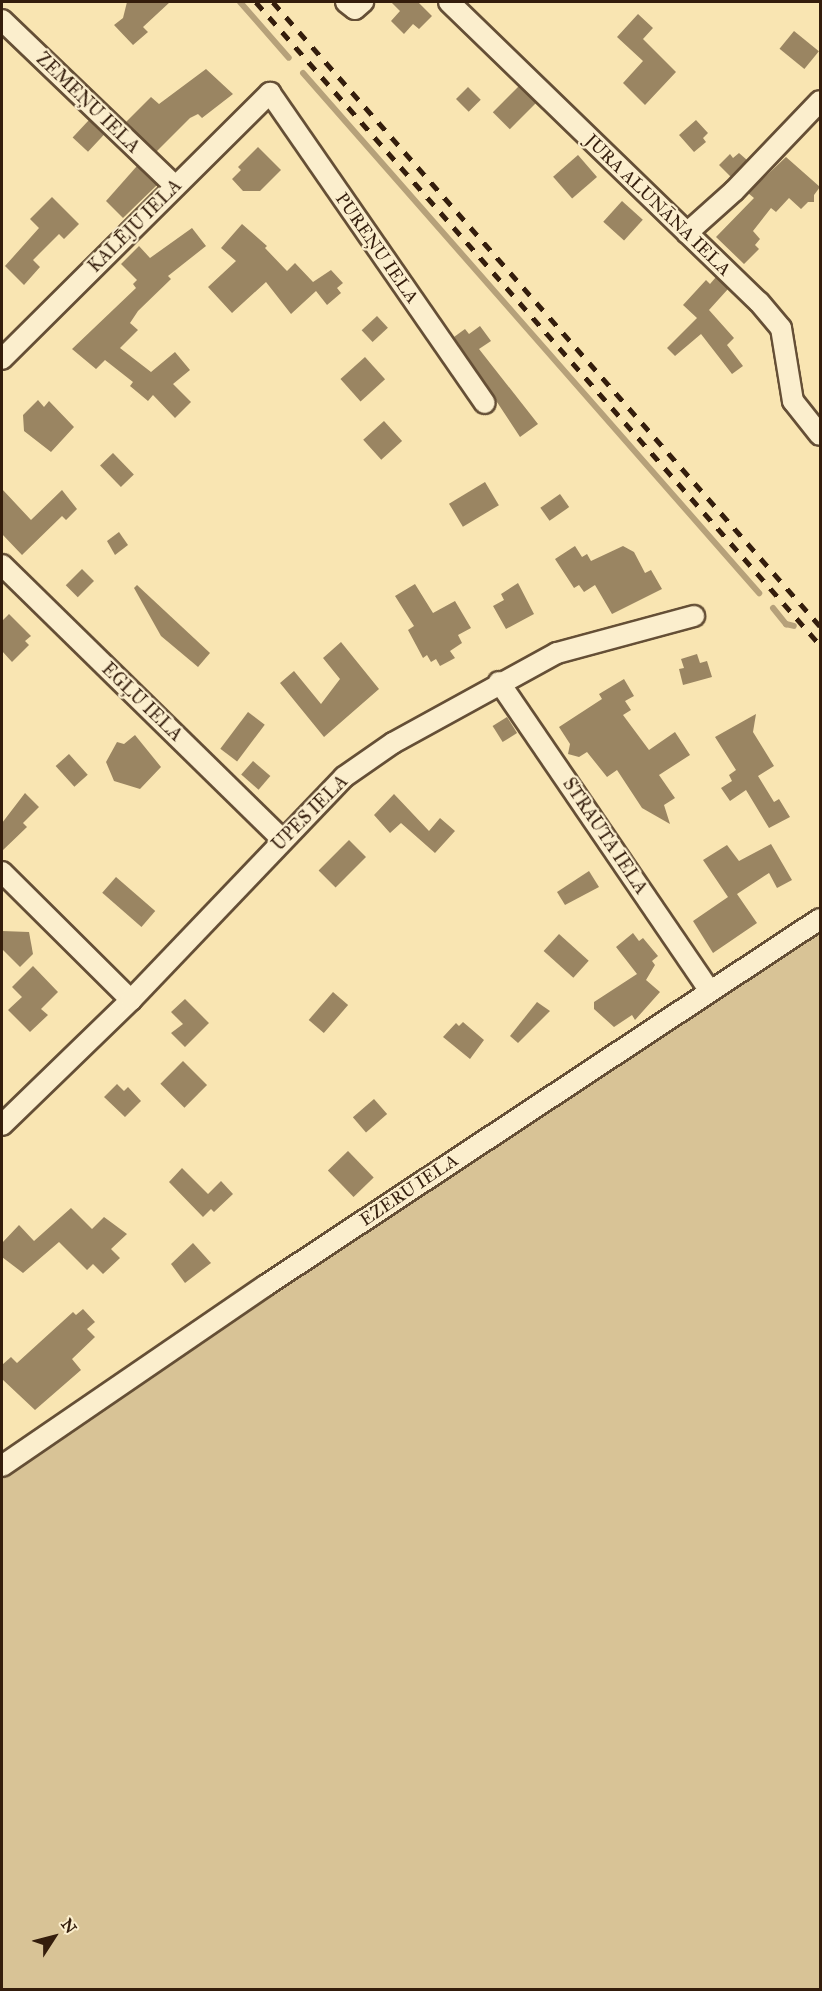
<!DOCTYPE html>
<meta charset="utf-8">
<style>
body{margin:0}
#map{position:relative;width:822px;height:1991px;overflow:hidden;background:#f9e5b2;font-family:"IM FELL Great Primer",serif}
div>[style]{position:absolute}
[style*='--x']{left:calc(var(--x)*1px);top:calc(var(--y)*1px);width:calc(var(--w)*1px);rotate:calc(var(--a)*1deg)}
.green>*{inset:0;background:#d8c396}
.stream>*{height:6px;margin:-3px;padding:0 3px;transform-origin:3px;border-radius:3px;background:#b6a17a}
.building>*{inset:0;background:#9a8562;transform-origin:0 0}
.roads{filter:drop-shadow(2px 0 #654f36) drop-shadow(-2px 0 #654f36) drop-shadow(0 2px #654f36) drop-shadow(0 -2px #654f36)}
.minor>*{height:20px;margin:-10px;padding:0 10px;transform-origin:10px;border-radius:10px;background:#fbeecd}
.rail>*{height:4.5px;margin-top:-2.25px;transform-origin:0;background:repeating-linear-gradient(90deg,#341d0c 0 10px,transparent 0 20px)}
span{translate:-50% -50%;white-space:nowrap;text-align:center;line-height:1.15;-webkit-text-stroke:4.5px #fbeecd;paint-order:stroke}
.street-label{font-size:18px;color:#341d0c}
.frame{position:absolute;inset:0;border:3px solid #341d0c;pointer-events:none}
.north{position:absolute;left:24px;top:1907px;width:60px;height:60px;-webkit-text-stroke:4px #fbeecd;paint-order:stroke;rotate:54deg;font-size:16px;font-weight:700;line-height:24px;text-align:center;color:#341d0c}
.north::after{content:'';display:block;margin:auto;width:21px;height:27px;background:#341d0c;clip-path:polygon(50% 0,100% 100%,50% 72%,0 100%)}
</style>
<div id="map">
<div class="green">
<i style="clip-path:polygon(820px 925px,820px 1989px,2px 1990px,2px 1477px)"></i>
</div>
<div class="stream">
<i style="--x:240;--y:2;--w:74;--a:48.8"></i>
<i style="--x:303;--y:73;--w:692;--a:48.75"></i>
<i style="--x:773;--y:608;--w:21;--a:51"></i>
<i style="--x:786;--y:624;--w:8;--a:14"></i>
</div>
<div class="building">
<i style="clip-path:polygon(127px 2px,170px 2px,143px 27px,148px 32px,133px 45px,114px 25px,123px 18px)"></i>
<i style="clip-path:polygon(391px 2px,418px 2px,432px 16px,419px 29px,413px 24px,404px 34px,391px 21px,400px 11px)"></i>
<i style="clip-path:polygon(638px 14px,653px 28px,643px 39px,676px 72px,645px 105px,623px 83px,643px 61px,617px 37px)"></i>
<i style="left:794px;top:31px;width:32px;height:23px;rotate:39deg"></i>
<i style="clip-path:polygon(206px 69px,233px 94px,202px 118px,198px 114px,190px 118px,156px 152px,126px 122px,151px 97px,159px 104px)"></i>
<i style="left:519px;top:86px;width:24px;height:37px;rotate:45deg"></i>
<i style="left:468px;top:87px;width:18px;height:17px;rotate:45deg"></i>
<i style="left:89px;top:120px;width:21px;height:24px;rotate:43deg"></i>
<i style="clip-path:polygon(696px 120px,708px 133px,703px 138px,706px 142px,694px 152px,679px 135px)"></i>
<i style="clip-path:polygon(258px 147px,281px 170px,260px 191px,243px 191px,232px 179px,241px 170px,238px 167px)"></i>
<i style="clip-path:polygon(739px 153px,747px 160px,731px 177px,719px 165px,730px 154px,733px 158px)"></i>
<i style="left:578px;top:155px;width:29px;height:33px;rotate:49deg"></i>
<i style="clip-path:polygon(786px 157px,820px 187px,814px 195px,814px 202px,808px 202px,801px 209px,789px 198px,776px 212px,771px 208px,753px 231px,760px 239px,755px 245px,759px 249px,744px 264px,716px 237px,754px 198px,748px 193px)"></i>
<i style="clip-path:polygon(137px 166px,157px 185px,123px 218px,106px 201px)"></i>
<i style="clip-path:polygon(52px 197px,79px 224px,64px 239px,59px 234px,33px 260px,40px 267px,24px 285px,5px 266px,39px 228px,30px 219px)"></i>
<i style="left:622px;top:201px;width:28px;height:28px;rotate:42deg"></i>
<i style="clip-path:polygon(242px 224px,267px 246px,265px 248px,287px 271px,295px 263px,313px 282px,331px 270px,343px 283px,337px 288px,341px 293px,327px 305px,316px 291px,291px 314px,266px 282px,232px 313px,208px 287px,236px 261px,221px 248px)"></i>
<i style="clip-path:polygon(192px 228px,206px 246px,168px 276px,171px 279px,138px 311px,130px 323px,138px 330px,120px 348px,151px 372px,175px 352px,190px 370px,173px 384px,191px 402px,175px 418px,153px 395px,148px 401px,130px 386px,133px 382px,105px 360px,96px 369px,72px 349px,136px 288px,133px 284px,137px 280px,121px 264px,139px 246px,150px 258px)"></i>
<i style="clip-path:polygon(716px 277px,728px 289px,709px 310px,734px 338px,727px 345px,743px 366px,732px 374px,701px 334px,675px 356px,667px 348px,697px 318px,683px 305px,706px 280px,710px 284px)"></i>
<i style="left:377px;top:316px;width:16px;height:21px;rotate:47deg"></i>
<i style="clip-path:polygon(480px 326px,491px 341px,479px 349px,538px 424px,520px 437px,454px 337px,465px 329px,469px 334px)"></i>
<i style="left:365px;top:357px;width:30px;height:33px;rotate:48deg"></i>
<i style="clip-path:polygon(38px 400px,44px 407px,49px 401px,74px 427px,51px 452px,24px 431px,23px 415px)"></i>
<i style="left:384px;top:421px;width:27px;height:28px;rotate:48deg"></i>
<i style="left:113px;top:453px;width:30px;height:18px;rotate:46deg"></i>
<i style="left:485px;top:482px;width:27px;height:42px;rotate:59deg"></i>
<i style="clip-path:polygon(2px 489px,31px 520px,62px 490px,77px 509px,66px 520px,62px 516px,22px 555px,2px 534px)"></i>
<i style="left:560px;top:494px;width:16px;height:24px;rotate:55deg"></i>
<i style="clip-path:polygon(119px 532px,128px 545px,115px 555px,107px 541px)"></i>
<i style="clip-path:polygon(575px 546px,582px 557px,587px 554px,591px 561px,623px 546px,634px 552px,645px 573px,651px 570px,662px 589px,612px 614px,595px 585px,584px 592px,579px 585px,574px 588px,555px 559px)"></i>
<i style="left:82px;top:569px;width:17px;height:23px;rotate:45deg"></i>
<i style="clip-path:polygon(518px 583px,534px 614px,506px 629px,493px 606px,504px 600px,501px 594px)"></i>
<i style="clip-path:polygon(415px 584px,433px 613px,455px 601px,471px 628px,458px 635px,462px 643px,450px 651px,455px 658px,440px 666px,436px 659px,431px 662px,427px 655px,423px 658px,408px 630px,414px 626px,395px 596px)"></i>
<i style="clip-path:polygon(137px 585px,210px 653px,198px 667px,161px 636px,134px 588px)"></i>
<i style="clip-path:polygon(9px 614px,31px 636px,25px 641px,29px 645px,12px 662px,2px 651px,2px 621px)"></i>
<i style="clip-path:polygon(341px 642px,379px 689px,324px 737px,280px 683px,294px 671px,321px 704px,340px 679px,323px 658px)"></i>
<i style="clip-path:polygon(697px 654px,700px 663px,707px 661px,712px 677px,683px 685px,679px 669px,684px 668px,681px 659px)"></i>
<i style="clip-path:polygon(624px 679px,634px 696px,625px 701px,631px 710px,623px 715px,649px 750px,675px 732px,690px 755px,659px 775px,675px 798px,664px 805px,670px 824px,642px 808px,617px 770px,607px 777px,587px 752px,579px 757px,568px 754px,570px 744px,559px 727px,602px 699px,599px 694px)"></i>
<i style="left:248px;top:712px;width:21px;height:46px;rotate:37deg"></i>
<i style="clip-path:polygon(756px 714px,753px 732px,774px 766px,758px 776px,774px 802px,779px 799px,790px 817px,769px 828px,746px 790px,730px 801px,721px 788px,732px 781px,729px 775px,736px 770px,715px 737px)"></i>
<i style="left:507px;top:717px;width:19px;height:17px;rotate:58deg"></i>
<i style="clip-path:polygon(135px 735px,161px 767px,140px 789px,114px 781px,106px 762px,117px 742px,124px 744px)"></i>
<i style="left:69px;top:754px;width:28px;height:18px;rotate:48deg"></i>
<i style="left:253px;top:761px;width:23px;height:18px;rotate:41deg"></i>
<i style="clip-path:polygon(25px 793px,39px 807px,23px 823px,27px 827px,2px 851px,2px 823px)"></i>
<i style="clip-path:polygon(394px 794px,429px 831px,440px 818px,455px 831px,435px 853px,401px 823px,390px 833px,374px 815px)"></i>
<i style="left:349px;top:840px;width:24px;height:43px;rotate:45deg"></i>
<i style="clip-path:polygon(771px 844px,792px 880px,777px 888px,769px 873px,737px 894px,757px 923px,713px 953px,693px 921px,728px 897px,703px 860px,727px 845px,739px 861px)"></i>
<i style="clip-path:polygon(589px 871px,599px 887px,565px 905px,557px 892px)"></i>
<i style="left:116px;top:877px;width:52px;height:21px;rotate:41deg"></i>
<i style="clip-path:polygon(2px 931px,29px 932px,33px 954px,20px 967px,2px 949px)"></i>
<i style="clip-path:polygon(633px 933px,639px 941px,643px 938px,658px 956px,652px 961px,655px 965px,646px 980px,660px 992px,635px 1020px,632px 1015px,614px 1027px,594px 1009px,594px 1002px,637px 974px,616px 947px)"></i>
<i style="left:559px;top:934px;width:40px;height:23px;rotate:42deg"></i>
<i style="clip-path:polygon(33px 966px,58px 992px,41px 1009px,48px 1015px,30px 1032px,8px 1010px,22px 997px,12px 987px)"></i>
<i style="left:333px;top:992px;width:20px;height:37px;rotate:41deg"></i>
<i style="clip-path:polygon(185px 999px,209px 1023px,185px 1047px,171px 1033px,183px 1024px,171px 1012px)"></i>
<i style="clip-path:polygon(537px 1002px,550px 1011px,518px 1043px,510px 1036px)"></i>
<i style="clip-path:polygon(463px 1022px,484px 1040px,470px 1059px,443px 1037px,456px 1023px,459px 1026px)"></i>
<i style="left:183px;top:1061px;width:34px;height:32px;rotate:45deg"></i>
<i style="clip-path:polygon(117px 1084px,124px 1091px,128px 1087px,141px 1101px,125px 1117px,104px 1097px)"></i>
<i style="left:374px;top:1099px;width:20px;height:28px;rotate:49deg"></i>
<i style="left:348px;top:1151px;width:37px;height:28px;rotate:46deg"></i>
<i style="clip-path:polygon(182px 1168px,208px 1194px,221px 1181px,233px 1194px,214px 1212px,211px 1209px,203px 1217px,169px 1182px)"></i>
<i style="clip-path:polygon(71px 1208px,92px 1229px,104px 1217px,127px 1234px,111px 1249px,120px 1258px,103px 1274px,93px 1264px,87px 1270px,59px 1242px,23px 1273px,2px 1257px,2px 1243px,19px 1225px,34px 1241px)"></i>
<i style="clip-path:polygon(193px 1243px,211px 1263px,185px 1283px,171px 1264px)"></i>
<i style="clip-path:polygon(83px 1309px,95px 1322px,87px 1329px,95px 1337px,72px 1359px,81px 1370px,35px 1410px,2px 1379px,2px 1365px,11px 1357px,17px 1363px,73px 1312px,76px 1315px)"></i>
</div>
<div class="roads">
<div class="minor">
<i style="--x:346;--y:2;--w:11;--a:38"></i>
<i style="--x:355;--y:9;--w:11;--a:-41"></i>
<i style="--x:449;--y:2;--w:431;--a:44.1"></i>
<i style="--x:759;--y:302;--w:34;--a:50"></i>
<i style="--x:781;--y:328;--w:74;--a:80.7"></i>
<i style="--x:793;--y:401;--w:43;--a:51.5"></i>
<i style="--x:2;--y:20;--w:240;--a:43.8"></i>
<i style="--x:687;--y:233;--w:63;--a:-41.8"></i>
<i style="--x:734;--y:191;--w:124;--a:-46.3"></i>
<i style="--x:2;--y:359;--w:378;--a:-44.8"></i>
<i style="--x:270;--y:93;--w:377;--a:55.3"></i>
<i style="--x:2;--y:565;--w:392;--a:44.4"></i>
<i style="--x:499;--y:682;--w:374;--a:55.7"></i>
<i style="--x:2;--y:872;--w:182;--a:44.8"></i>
<i style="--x:2;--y:1125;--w:180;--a:-44.1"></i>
<i style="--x:131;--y:1000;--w:308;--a:-46.3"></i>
<i style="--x:344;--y:777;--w:60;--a:-34.8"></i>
<i style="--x:393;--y:743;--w:187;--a:-28.8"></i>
<i style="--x:557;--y:653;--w:142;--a:-15.1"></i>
<i style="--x:2;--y:1466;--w:319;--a:-34.4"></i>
<i style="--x:265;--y:1286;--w:665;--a:-33.48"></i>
</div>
</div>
<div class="rail">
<i style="--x:256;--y:2;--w:855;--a:48.74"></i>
<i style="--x:273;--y:2;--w:830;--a:48.76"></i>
</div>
<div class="street-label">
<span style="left:88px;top:103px;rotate:44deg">ZEMEŅU IELA</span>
<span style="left:658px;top:205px;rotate:44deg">JURA ALUNĀNA IELA</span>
<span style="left:135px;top:226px;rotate:-45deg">KALĒJU IELA</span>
<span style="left:377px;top:248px;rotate:55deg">PUREŅU IELA</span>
<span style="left:142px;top:702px;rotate:44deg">EGĻU IELA</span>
<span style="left:310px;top:813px;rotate:-45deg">UPES IELA</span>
<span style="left:605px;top:836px;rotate:56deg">STRAUTA IELA</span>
<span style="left:409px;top:1190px;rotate:-34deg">EZERU IELA</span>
</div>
<div class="frame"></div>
<div class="north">N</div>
</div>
